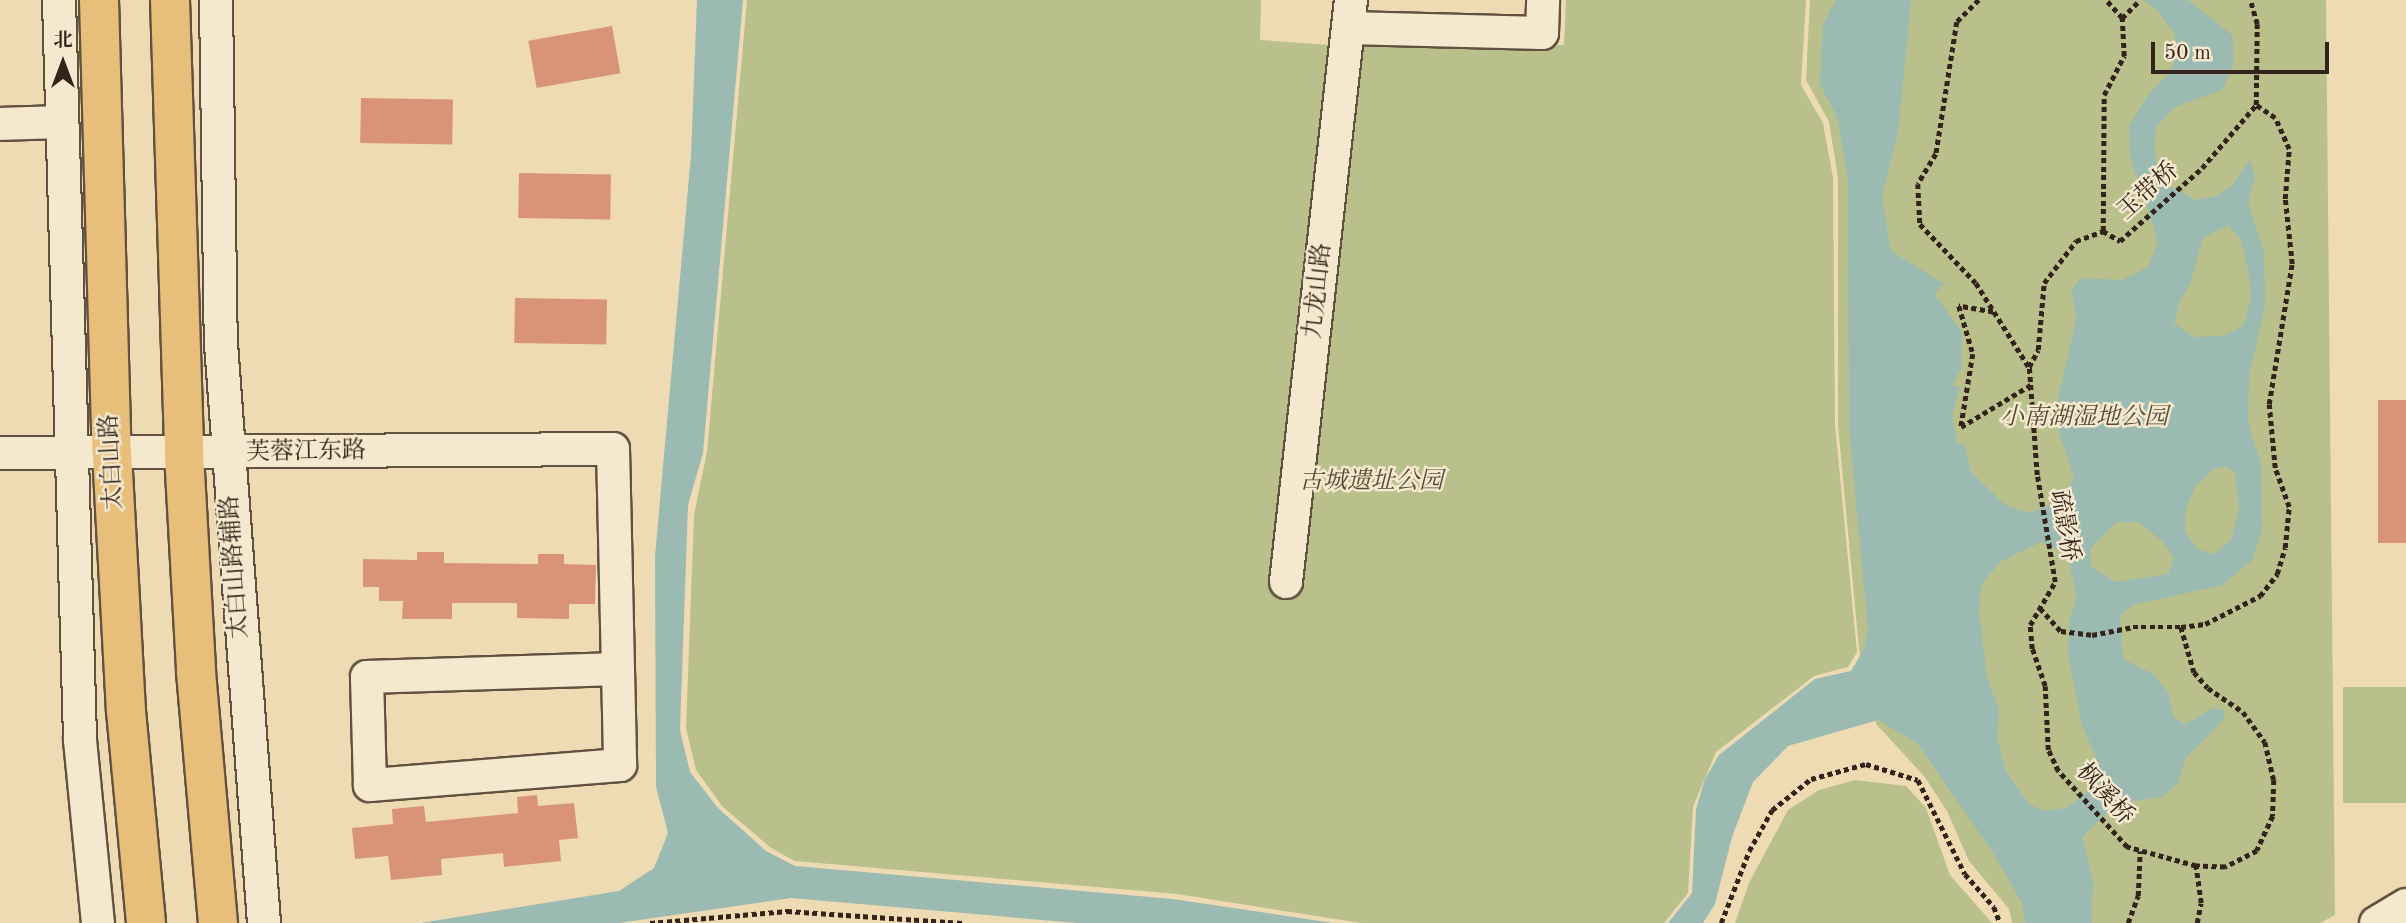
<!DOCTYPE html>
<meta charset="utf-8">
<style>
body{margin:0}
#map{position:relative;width:2406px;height:923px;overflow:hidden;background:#eedbb4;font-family:"Old Standard TT","Noto Serif SC",serif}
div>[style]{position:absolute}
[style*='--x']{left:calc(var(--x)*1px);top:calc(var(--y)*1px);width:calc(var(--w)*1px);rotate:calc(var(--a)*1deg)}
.green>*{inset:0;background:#b9c08c;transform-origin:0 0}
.water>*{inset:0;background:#9abab2}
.building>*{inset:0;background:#d99478;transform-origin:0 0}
.path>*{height:4.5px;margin-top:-2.25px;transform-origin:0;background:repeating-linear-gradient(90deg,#34231a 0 5px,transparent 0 8.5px)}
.roads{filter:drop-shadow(2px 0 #625140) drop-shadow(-2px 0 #625140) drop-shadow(0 2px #625140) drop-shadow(0 -2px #625140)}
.minor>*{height:32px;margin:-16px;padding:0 16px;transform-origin:16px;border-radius:16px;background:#f4e8ce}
.major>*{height:38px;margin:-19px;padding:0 19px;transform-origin:19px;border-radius:19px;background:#e7be7a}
span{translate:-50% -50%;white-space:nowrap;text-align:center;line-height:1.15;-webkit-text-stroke:5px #f4e8ce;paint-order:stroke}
.street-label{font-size:24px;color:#34231a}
.park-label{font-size:24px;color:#554a36;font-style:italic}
.north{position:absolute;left:28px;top:28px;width:70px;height:70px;-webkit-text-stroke:5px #f4e8ce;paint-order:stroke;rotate:0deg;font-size:19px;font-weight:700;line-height:28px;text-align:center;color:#34231a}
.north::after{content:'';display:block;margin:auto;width:24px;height:32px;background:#34231a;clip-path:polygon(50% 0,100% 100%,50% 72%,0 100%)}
.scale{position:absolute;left:2151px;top:42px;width:178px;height:32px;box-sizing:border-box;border:4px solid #34231a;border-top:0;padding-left:9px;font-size:21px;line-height:24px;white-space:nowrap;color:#34231a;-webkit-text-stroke:5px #f4e8ce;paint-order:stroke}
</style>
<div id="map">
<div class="green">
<i style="clip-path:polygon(747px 0,1261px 0,1260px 40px,1359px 47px,1564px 45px,1566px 0,1806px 0,1801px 85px,1823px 123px,1833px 178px,1835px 425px,1857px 652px,1848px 667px,1814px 676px,1716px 752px,1693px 807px,1688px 893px,1664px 923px,1361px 923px,1177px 894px,795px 861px,771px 848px,722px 806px,696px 770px,686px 728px,694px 515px,707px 452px)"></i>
<i style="clip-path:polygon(1810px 0,2326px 0,2335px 915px,2320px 923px,2012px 923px,2009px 909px,1969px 861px,1947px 811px,1924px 776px,1876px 724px,1859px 649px,1838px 426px,1838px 178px,1829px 122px,1806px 80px)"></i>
<i style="left:2406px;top:687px;width:116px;height:63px;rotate:90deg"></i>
<i style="clip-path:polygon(1855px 780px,1906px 786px,1926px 808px,1950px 875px,1992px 923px,1735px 923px,1749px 883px,1788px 810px,1819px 790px)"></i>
</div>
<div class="water">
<i style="clip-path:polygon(697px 0,743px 0,703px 453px,688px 505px,680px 730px,690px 772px,718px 808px,766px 851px,795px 866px,1173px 899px,1333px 923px,1077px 923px,791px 898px,619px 923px,421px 923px,619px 891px,654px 868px,668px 833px,656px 787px,655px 556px,691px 155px)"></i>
<i style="clip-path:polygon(evenodd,1836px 0,1911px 0,1898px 133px,1882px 196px,1891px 251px,1944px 284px,1934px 294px,1962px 332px,1961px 369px,1952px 385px,1960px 387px,1952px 415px,1957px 445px,1964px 443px,1971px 472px,2004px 504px,2028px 513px,2060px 502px,2074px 478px,2054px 417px,2076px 320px,2072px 290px,2081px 278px,2122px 280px,2148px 267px,2158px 241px,2130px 156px,2129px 126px,2149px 93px,2171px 72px,2178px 48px,2173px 31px,2156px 9px,2143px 0,2188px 0,2232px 35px,2234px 64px,2222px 90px,2175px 107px,2157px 126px,2154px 148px,2158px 169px,2166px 184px,2195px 200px,2214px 197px,2232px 186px,2250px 160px,2255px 177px,2248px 204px,2264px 252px,2265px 306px,2249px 376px,2248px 421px,2261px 464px,2262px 530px,2252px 560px,2223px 585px,2132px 605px,2120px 616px,2123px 659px,2153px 674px,2168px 692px,2174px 718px,2186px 724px,2213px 708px,2223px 710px,2224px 719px,2185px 759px,2178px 783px,2162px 797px,2117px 803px,2082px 837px,2093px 879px,2092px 923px,2025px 923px,2022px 903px,1992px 851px,1917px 743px,1878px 720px,1788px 746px,1753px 782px,1732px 837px,1715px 904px,1703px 923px,1668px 923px,1692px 893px,1696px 809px,1705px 779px,1719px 755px,1815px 679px,1851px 671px,1864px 649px,1868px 630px,1849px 427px,1848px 180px,1837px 117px,1820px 84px,1823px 24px,1836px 0,2228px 225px,2240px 238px,2248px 269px,2251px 299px,2243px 326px,2223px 336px,2193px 337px,2174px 323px,2180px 301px,2190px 284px,2203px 238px,2228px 225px,1836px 0,2225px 466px,2235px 472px,2239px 509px,2231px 540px,2214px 554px,2197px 549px,2185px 531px,2185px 511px,2195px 487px,2214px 469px,2225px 466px,1836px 0,2116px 522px,2138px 522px,2161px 540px,2174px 557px,2168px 574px,2116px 582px,2091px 567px,2090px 549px,2116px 522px,1836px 0,2041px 542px,2060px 550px,2069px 562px,2077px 598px,2069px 622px,2068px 653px,2081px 722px,2098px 763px,2091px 789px,2066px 808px,2044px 811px,2029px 804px,2006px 771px,1997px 738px,1999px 710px,1987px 677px,1979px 611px,1981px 585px,2000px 562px,2041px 542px)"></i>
</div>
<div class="building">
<i style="left:612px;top:26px;width:48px;height:85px;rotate:80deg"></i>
<i style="left:361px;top:98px;width:92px;height:45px;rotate:1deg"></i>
<i style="left:519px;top:173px;width:92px;height:45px;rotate:1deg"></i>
<i style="left:515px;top:298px;width:92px;height:45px;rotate:1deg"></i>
<i style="left:2378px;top:400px;width:28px;height:143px"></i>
<i style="clip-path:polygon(417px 552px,444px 552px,444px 563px,538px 564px,538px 554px,564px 554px,564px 564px,596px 565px,595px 604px,569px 604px,569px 619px,517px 618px,517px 603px,452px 603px,452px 619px,402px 619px,403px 601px,379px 601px,379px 587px,363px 587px,363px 559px,417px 560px)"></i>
<i style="clip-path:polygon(537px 795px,538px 806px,574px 803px,578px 838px,559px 840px,561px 861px,504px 867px,503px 853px,441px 859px,442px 875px,391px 880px,388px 856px,355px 859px,352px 828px,393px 824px,392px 809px,424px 806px,426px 822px,518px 813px,517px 797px)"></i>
</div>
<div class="path">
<i style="--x:1979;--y:0;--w:31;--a:135"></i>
<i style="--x:1957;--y:22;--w:134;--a:99"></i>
<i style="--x:1936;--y:154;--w:35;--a:121"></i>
<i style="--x:1918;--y:184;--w:40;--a:87.1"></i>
<i style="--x:1920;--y:224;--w:81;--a:46.5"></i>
<i style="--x:1976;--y:283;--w:99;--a:57.8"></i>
<i style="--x:2122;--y:18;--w:25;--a:-45"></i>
<i style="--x:2103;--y:231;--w:136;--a:-89.6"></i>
<i style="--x:2104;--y:95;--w:44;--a:-62.9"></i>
<i style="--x:2124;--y:56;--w:38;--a:-93"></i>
<i style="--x:2122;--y:18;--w:24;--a:-132"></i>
<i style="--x:1993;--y:312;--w:35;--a:-170"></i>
<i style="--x:1959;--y:306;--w:50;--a:73.7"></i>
<i style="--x:1973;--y:354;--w:74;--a:99.3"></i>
<i style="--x:1961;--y:427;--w:82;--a:-31"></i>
<i style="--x:2040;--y:608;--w:31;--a:48"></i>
<i style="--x:2061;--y:631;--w:31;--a:7"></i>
<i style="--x:2092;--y:635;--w:42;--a:-11"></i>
<i style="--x:2133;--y:627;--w:48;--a:0"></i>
<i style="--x:2181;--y:627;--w:47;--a:73.9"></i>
<i style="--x:2194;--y:672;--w:21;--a:49"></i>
<i style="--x:2208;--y:688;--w:42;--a:34.4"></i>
<i style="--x:2243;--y:712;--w:37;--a:54"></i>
<i style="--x:2265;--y:742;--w:39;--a:77"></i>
<i style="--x:2274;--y:780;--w:36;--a:92"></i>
<i style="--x:2273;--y:816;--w:38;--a:115"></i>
<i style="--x:2257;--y:851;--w:36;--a:153"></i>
<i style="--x:2225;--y:867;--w:29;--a:-178"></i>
<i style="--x:2181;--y:627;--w:24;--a:-7"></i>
<i style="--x:2205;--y:624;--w:62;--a:-27"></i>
<i style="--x:2260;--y:596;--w:28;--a:-52"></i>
<i style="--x:2277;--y:574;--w:27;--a:-73"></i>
<i style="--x:2285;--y:548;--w:41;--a:-84.4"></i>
<i style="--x:2289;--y:507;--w:41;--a:-109.7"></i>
<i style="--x:2275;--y:468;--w:64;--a:-95.4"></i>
<i style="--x:2269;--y:404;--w:142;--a:-80.7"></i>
<i style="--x:2292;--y:264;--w:65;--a:-96.1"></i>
<i style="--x:2285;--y:199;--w:50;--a:-85.4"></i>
<i style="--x:2289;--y:149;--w:34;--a:-114"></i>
<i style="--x:2275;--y:118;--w:23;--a:-146"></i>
<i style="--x:650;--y:923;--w:138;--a:-5"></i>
<i style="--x:787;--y:911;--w:176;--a:3.9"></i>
<i style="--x:1721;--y:923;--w:77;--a:-68.7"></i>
<i style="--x:1749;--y:851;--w:47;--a:-60.7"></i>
<i style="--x:1772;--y:810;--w:50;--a:-38.5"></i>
<i style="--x:1811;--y:779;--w:57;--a:-15.3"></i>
<i style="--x:1866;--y:764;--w:54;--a:17.1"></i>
<i style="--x:1918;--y:780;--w:105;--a:63.4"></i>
<i style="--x:1965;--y:874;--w:44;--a:48.7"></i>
<i style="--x:1994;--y:907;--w:17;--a:69"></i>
<i style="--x:2128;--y:923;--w:29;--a:-70"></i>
<i style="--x:2138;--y:896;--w:45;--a:-87.5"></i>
<i style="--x:2197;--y:923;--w:20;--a:-79"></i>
<i style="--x:2201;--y:903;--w:37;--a:-98"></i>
<i style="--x:2196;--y:866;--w:72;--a:-164.6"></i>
<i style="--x:2127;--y:847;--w:103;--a:-132.2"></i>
<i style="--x:2058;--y:771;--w:23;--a:-115"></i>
<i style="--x:2048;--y:750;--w:64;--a:-92.7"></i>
<i style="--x:2045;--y:686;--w:39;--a:-109"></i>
<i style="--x:2032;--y:649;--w:24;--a:-95"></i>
<i style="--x:2030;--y:625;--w:50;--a:-59.8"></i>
<i style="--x:2055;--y:582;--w:109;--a:-99.5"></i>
<i style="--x:2037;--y:475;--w:108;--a:-94.2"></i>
<i style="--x:2029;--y:367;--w:19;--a:-62"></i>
<i style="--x:2038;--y:350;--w:67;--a:-84.9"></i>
<i style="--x:2044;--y:283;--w:53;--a:-52.7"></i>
<i style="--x:2076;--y:241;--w:29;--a:-20"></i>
<i style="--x:2103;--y:231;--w:20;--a:30"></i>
<i style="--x:2120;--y:241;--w:110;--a:-41.7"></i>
<i style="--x:2202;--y:168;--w:83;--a:-49.4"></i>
<i style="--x:2256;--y:105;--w:81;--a:-89.3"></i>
<i style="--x:2257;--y:24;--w:25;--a:-106"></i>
</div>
<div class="roads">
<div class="minor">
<i style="--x:59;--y:0;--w:740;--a:88.37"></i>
<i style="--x:80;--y:740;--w:184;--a:84.4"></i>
<i style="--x:216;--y:0;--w:344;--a:89.2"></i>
<i style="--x:221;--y:344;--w:581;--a:85.75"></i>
<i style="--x:1349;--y:28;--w:193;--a:1.5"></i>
<i style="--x:1542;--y:33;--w:33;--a:-88"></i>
<i style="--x:0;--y:124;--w:62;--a:-1.8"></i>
<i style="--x:0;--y:453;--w:613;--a:-0.37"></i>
<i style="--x:613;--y:449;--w:316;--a:88.7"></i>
<i style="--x:620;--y:765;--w:251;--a:175.4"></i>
<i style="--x:370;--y:785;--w:108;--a:-91.6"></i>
<i style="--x:367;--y:677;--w:251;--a:-1.8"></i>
<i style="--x:1286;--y:582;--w:586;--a:-83.63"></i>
<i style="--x:2376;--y:923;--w:35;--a:-31"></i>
</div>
<div class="major">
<i style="--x:99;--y:0;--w:453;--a:88.4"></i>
<i style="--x:112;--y:453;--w:258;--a:86.9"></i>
<i style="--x:126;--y:711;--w:213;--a:84.6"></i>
<i style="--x:170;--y:0;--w:454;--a:88.2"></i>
<i style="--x:184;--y:454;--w:218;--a:86.8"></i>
<i style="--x:196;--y:672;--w:252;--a:85"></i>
</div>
</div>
<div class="street-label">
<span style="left:2149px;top:192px;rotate:-42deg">玉带桥</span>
<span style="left:1319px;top:291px;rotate:-84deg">九龙山路</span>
<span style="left:306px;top:453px;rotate:-1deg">芙蓉江东路</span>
<span style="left:113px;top:462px;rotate:-93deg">太白山路</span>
<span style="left:2063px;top:526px;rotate:80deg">疏影桥</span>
<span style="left:236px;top:567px;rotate:-94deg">太白山路辅路</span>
<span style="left:2104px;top:795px;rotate:48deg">枫溪桥</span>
</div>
<div class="park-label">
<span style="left:2084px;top:419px">小南湖湿地公园</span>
<span style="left:1371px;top:483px">古城遗址公园</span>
</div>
<div class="north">北</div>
<div class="scale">50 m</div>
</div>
